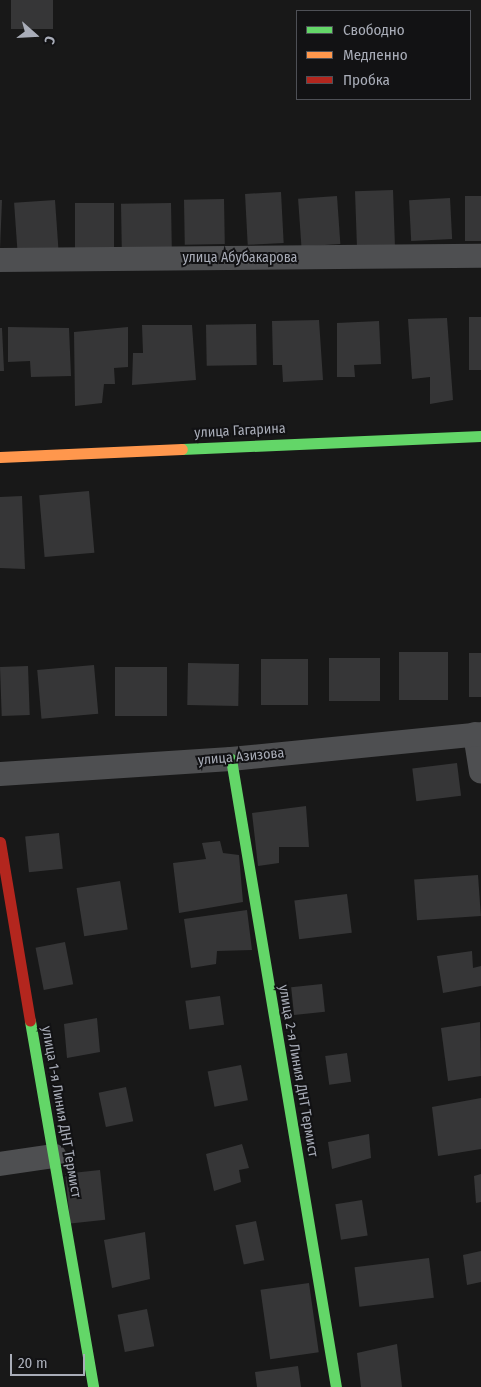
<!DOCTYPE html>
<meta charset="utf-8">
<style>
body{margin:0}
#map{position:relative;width:481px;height:1387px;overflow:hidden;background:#181818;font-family:"Fira Sans Condensed",sans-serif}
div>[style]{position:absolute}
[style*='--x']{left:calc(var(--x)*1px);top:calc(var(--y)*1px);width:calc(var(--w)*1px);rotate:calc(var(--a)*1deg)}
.building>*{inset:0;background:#363637;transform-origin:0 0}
.street>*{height:24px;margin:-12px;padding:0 12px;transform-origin:12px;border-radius:12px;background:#4e4f51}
.fast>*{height:11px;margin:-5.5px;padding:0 5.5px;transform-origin:5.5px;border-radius:5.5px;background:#63d668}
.slow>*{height:11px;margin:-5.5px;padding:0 5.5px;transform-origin:5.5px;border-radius:5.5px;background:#ff974d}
.jam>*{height:11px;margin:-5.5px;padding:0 5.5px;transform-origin:5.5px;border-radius:5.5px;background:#b3261e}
span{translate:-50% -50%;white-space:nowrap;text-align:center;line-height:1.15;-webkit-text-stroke:4px #121214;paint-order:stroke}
.street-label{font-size:14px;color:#a9adb8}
.legend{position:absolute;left:296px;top:10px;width:175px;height:90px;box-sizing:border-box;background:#121214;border:1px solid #4e5056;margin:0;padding:6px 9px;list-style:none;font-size:15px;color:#a9adb8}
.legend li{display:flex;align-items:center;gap:10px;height:25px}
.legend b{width:25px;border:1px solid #4e5056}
.north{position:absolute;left:10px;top:10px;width:50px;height:50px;-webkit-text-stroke:4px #121214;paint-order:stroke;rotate:109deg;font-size:14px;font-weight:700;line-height:20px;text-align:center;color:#a9adb8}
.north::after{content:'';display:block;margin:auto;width:18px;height:22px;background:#a9adb8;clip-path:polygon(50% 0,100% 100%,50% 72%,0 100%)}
.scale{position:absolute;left:10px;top:1354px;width:75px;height:22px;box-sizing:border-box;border:2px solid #a9adb8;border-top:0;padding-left:6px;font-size:15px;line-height:18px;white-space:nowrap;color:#a9adb8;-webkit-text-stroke:4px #121214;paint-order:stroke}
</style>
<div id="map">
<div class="building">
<i style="left:11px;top:0;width:42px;height:29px"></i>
<i style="left:393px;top:190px;width:55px;height:38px;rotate:88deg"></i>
<i style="left:281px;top:192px;width:51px;height:36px;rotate:87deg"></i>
<i style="left:337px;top:196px;width:48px;height:39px;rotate:86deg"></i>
<i style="left:465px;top:196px;width:16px;height:45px"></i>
<i style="left:450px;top:198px;width:41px;height:41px;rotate:87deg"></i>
<i style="left:224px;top:199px;width:45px;height:40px;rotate:89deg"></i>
<i style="clip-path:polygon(0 200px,2px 200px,0 249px)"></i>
<i style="left:55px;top:200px;width:48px;height:41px;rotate:86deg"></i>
<i style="left:114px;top:203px;width:45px;height:39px;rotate:90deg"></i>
<i style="left:171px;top:203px;width:45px;height:50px;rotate:89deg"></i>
<i style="left:481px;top:317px;width:53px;height:12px;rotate:90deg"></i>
<i style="clip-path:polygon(447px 318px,453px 400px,430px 404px,430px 377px,412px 379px,408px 319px)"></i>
<i style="clip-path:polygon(319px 320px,323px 380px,283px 382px,282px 365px,273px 365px,272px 321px)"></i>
<i style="clip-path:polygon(379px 321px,381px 364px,354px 365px,355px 377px,337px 377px,337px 323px)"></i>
<i style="left:256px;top:324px;width:41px;height:50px;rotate:89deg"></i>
<i style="clip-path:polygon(142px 325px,192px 325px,196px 380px,132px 385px,133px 353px,143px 353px)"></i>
<i style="clip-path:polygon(8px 327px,69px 328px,71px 376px,31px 377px,30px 361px,8px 362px)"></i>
<i style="clip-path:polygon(128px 327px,128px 367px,114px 368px,115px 384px,104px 384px,102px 403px,75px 406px,74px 332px)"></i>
<i style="clip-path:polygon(0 328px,2px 328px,4px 371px,0 371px)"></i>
<i style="left:89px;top:491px;width:62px;height:50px;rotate:85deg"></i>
<i style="clip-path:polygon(22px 496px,25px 569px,0 568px,0 497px)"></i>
<i style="left:399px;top:652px;width:49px;height:48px"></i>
<i style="left:469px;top:653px;width:12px;height:44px"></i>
<i style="left:380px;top:658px;width:43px;height:51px;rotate:90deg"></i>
<i style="left:261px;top:659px;width:47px;height:46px"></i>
<i style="left:188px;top:663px;width:51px;height:42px;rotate:1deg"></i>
<i style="left:94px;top:665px;width:49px;height:57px;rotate:85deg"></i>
<i style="left:28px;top:666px;width:49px;height:28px;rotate:88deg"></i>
<i style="left:115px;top:667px;width:52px;height:49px"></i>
<i style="left:457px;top:763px;width:33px;height:45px;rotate:83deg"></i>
<i style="clip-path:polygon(306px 806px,309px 847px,279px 847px,279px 863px,258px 866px,252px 813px)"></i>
<i style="left:59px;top:833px;width:36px;height:34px;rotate:84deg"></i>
<i style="clip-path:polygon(220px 841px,223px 853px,239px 855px,243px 902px,179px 913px,173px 863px,206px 859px,202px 843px)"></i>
<i style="left:478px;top:875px;width:41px;height:64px;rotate:86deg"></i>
<i style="left:120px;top:881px;width:49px;height:44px;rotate:81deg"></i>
<i style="left:347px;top:894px;width:39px;height:53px;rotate:83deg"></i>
<i style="clip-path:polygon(247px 910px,252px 950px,217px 951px,216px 964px,191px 968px,184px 919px)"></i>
<i style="left:65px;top:942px;width:43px;height:30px;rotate:79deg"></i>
<i style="clip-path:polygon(472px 951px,473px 968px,481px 966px,481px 986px,443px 993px,437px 956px)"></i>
<i style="left:322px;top:984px;width:28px;height:31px;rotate:84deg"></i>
<i style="left:220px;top:996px;width:29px;height:35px;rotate:82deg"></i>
<i style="clip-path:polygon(97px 1018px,100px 1052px,67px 1058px,64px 1024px)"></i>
<i style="clip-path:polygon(480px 1022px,481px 1076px,448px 1081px,441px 1028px)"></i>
<i style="left:347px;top:1053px;width:29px;height:22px;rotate:82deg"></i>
<i style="left:241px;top:1065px;width:36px;height:34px;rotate:79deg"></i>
<i style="left:126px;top:1087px;width:35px;height:28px;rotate:78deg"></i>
<i style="clip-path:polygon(481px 1098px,481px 1149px,438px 1156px,432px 1107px)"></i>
<i style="clip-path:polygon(369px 1134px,371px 1158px,332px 1169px,328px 1142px)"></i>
<i style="clip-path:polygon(242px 1144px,249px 1168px,239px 1170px,241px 1182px,214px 1191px,206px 1154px)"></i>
<i style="left:100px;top:1170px;width:50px;height:35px;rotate:84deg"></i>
<i style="clip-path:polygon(481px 1174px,481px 1202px,476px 1203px,474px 1176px)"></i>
<i style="left:362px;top:1200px;width:36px;height:27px;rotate:81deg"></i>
<i style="left:256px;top:1221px;width:40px;height:21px;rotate:78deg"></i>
<i style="clip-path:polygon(145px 1232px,150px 1279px,112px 1288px,104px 1240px)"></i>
<i style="clip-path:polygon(481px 1251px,481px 1282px,467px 1285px,463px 1255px)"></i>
<i style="left:429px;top:1258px;width:40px;height:75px;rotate:83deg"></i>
<i style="left:309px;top:1283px;width:70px;height:49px;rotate:82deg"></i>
<i style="left:147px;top:1309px;width:38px;height:30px;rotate:79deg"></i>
<i style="clip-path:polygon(397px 1344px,402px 1387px,361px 1387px,357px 1353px)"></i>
<i style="clip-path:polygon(298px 1366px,301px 1387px,257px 1387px,255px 1372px)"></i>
</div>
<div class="street">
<i style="--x:0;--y:260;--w:481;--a:-0.5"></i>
<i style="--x:475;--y:734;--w:38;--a:81"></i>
<i style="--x:0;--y:774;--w:231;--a:-3.7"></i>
<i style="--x:231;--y:759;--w:251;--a:-5.7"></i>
<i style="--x:0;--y:1164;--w:55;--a:-8.4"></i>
</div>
<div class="fast">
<i style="--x:182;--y:449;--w:299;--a:-2.5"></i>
<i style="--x:231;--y:759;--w:637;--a:80.51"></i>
<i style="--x:30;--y:1021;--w:371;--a:80.2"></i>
</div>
<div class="slow">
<i style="--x:0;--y:457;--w:182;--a:-2.5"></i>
</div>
<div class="jam">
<i style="--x:0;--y:842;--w:181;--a:80.5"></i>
</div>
<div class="street-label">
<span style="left:240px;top:258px">улица Абубакарова</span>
<span style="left:240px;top:431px;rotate:-3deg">улица Гагарина</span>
<span style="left:241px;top:757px;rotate:-5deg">улица Азизова</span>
<span style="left:298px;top:1071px;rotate:80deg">улица 2-я Линия ДНТ Термист</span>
<span style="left:61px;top:1112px;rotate:80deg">улица 1-я Линия ДНТ Термист</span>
</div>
<ul class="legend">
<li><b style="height:6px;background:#63d668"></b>Свободно</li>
<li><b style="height:6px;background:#ff974d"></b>Медленно</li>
<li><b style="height:6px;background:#b3261e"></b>Пробка</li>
</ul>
<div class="north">С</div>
<div class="scale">20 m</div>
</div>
